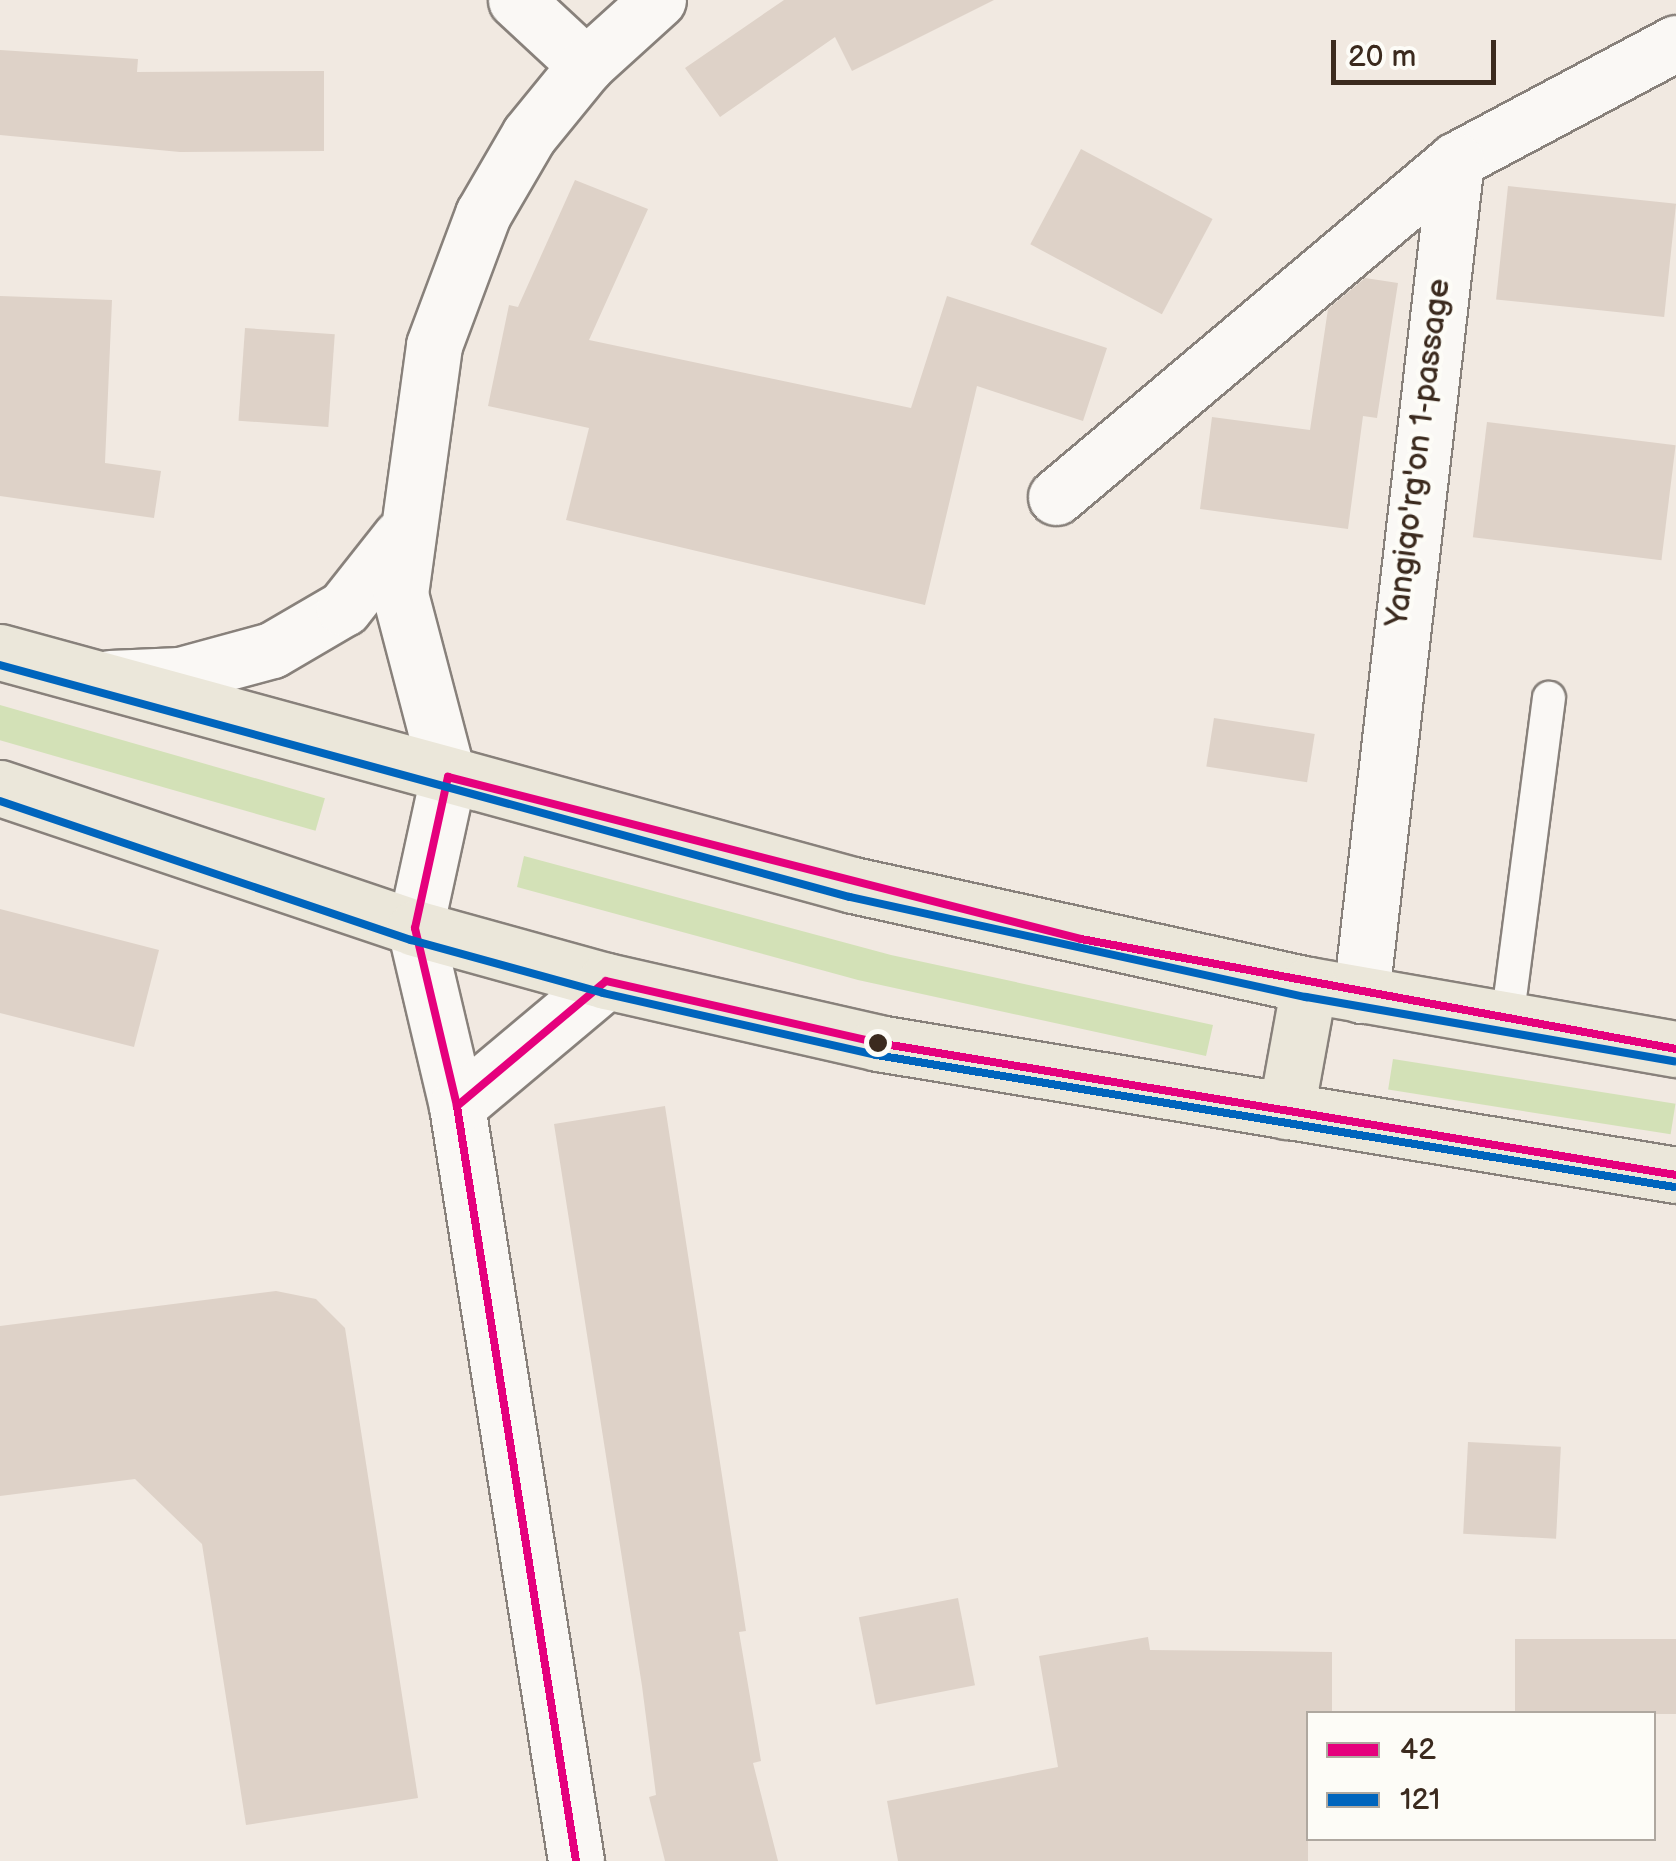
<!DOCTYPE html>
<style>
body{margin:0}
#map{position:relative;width:1676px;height:1861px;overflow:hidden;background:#f1e9e1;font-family:"Balsamiq Sans",sans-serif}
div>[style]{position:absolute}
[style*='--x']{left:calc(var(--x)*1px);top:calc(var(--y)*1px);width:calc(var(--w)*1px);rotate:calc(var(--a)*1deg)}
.green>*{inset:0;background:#d3e1b7;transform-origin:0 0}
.building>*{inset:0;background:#ded2c8;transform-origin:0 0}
.roads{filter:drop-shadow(2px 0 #88817b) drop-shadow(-2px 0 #88817b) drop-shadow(0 2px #88817b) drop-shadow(0 -2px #88817b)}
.service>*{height:32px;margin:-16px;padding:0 16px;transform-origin:16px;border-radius:16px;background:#faf8f5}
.minor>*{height:55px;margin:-27.5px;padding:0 27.5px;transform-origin:27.5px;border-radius:27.5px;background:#faf8f5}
.tertiary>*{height:55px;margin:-27.5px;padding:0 27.5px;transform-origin:27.5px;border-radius:27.5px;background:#faf8f5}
.secondary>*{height:55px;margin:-27.5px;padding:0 27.5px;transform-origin:27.5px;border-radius:27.5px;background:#faf8f5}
.trunk>*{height:55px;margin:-27.5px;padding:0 27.5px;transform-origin:27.5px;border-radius:27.5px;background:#ebe7da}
.bus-1>*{height:8px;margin:-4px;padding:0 4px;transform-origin:4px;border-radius:4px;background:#e5007d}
.bus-2>*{height:8px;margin:-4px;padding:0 4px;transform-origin:4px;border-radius:4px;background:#0065bd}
.dots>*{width:28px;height:28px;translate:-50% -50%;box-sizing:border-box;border:5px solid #fdfcf7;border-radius:50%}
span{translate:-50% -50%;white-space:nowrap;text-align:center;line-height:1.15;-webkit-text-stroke:9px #fdfcf7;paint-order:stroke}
.street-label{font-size:32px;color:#3b2a1e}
.legend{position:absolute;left:1306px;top:1711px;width:350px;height:130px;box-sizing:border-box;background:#fdfcf7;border:2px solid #afa8a0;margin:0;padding:12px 18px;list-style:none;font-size:30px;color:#3b2a1e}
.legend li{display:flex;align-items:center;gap:20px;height:50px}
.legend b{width:50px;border:2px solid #afa8a0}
.scale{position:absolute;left:1331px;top:40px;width:165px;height:45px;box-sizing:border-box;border:5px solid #3b2a1e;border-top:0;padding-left:12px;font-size:30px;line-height:35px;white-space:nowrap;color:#3b2a1e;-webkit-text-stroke:8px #fdfcf7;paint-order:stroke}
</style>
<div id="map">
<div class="green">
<i style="left:0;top:705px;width:338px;height:34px;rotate:16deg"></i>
<i style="clip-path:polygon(524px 856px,891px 955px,1213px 1025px,1206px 1056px,858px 980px,517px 887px)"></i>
<i style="left:1393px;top:1059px;width:286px;height:31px;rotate:9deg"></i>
</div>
<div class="building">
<i style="clip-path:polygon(784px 0,994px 0,852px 71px,835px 37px,720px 117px,685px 68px)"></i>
<i style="clip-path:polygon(0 50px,138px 59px,137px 72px,324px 71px,324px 151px,180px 152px,0 135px)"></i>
<i style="left:1081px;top:149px;width:149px;height:108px;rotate:28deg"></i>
<i style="clip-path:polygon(575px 180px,648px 209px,589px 340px,911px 408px,947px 296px,1107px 348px,1083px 421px,977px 386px,925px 605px,566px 520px,589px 428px,488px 406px,509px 305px,518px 307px)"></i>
<i style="left:1508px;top:186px;width:169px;height:114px;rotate:6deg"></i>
<i style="clip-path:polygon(1365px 278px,1398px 283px,1377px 418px,1363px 416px,1348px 529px,1200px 509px,1212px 417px,1310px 430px,1328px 309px)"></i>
<i style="clip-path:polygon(0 296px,112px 300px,105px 463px,161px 471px,154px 518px,0 496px)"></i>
<i style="left:245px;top:328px;width:90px;height:93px;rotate:4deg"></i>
<i style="left:1487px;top:422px;width:190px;height:116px;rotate:7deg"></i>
<i style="left:1214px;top:718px;width:102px;height:49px;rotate:9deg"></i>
<i style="clip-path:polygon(0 909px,159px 950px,134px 1047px,0 1013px)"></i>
<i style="clip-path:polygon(665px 1106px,746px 1631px,739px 1632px,761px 1761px,753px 1763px,778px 1861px,665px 1861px,649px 1797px,656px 1795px,642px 1686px,554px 1124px)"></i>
<i style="clip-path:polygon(276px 1291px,316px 1299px,345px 1328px,418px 1798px,246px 1825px,202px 1544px,135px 1479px,0 1496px,0 1326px)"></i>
<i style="left:1468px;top:1442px;width:93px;height:92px;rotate:3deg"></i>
<i style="left:958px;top:1598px;width:89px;height:101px;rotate:79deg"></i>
<i style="clip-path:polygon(1148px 1637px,1150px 1650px,1332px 1652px,1332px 1714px,1308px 1714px,1308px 1861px,898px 1861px,887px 1801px,1058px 1767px,1039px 1656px)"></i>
<i style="left:1515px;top:1639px;width:161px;height:75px"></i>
</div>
<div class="roads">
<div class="service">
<i style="--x:1507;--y:1021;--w:326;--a:-82.6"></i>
</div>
<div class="minor">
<i style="--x:516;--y:0;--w:96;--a:42.9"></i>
<i style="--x:1056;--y:497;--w:523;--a:-40.11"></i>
<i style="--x:1456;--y:160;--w:249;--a:-28"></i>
<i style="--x:1361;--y:995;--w:840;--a:-83.51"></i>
</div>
<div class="tertiary">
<i style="--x:415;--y:928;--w:183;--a:76.7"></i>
<i style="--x:457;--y:1106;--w:764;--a:81.04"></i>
<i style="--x:457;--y:1106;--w:194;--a:-40"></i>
</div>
<div class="secondary">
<i style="--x:110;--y:678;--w:70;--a:-2.5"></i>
<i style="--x:180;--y:675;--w:95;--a:-15.2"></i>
<i style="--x:272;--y:650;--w:83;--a:-30.3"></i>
<i style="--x:344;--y:608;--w:90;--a:-51.7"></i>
<i style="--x:415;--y:928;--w:155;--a:-77.7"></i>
<i style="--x:448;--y:777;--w:189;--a:-104.7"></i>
<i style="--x:400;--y:594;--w:251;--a:-82.2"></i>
<i style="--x:434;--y:345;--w:140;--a:-69.5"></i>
<i style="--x:483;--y:214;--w:91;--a:-59.8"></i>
<i style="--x:529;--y:135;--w:90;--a:-50.8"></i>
<i style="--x:586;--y:65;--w:97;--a:-42.1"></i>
</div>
<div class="trunk">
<i style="--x:0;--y:652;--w:884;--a:15.28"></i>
<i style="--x:853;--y:885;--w:467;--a:12.4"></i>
<i style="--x:1309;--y:985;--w:373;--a:9.9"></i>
<i style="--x:0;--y:788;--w:438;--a:18.6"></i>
<i style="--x:415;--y:928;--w:198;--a:15.5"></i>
<i style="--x:606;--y:981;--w:279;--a:12.8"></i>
<i style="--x:878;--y:1043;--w:809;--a:9.39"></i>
<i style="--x:1286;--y:1111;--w:128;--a:-79.7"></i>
</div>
</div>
<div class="bus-1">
<i style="--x:457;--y:1106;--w:194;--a:-40"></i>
<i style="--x:606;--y:981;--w:279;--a:12.8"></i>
<i style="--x:878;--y:1043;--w:809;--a:9.39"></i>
<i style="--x:576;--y:1861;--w:764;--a:-98.96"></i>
<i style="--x:457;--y:1106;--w:183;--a:-103.3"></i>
<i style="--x:415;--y:928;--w:155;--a:-77.7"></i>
<i style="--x:448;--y:777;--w:653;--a:14.36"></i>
<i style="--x:1081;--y:939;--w:605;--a:10.47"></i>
</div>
<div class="bus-2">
<i style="--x:0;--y:665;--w:881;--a:15.27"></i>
<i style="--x:850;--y:897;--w:467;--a:12.4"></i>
<i style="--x:1306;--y:997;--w:374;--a:9.9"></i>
<i style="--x:0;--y:801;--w:434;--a:18.7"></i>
<i style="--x:411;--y:940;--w:199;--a:15.4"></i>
<i style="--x:603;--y:993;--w:280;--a:12.8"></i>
<i style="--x:876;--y:1055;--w:809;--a:9.39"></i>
</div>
<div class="dots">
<i style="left:878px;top:1043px;background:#3b2a1e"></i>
</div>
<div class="street-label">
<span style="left:1419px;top:453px;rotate:-83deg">Yangiqo'rg'on 1-passage</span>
</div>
<ul class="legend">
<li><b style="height:12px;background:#e5007d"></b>42</li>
<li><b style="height:12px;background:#0065bd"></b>121</li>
</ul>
<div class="scale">20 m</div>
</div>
